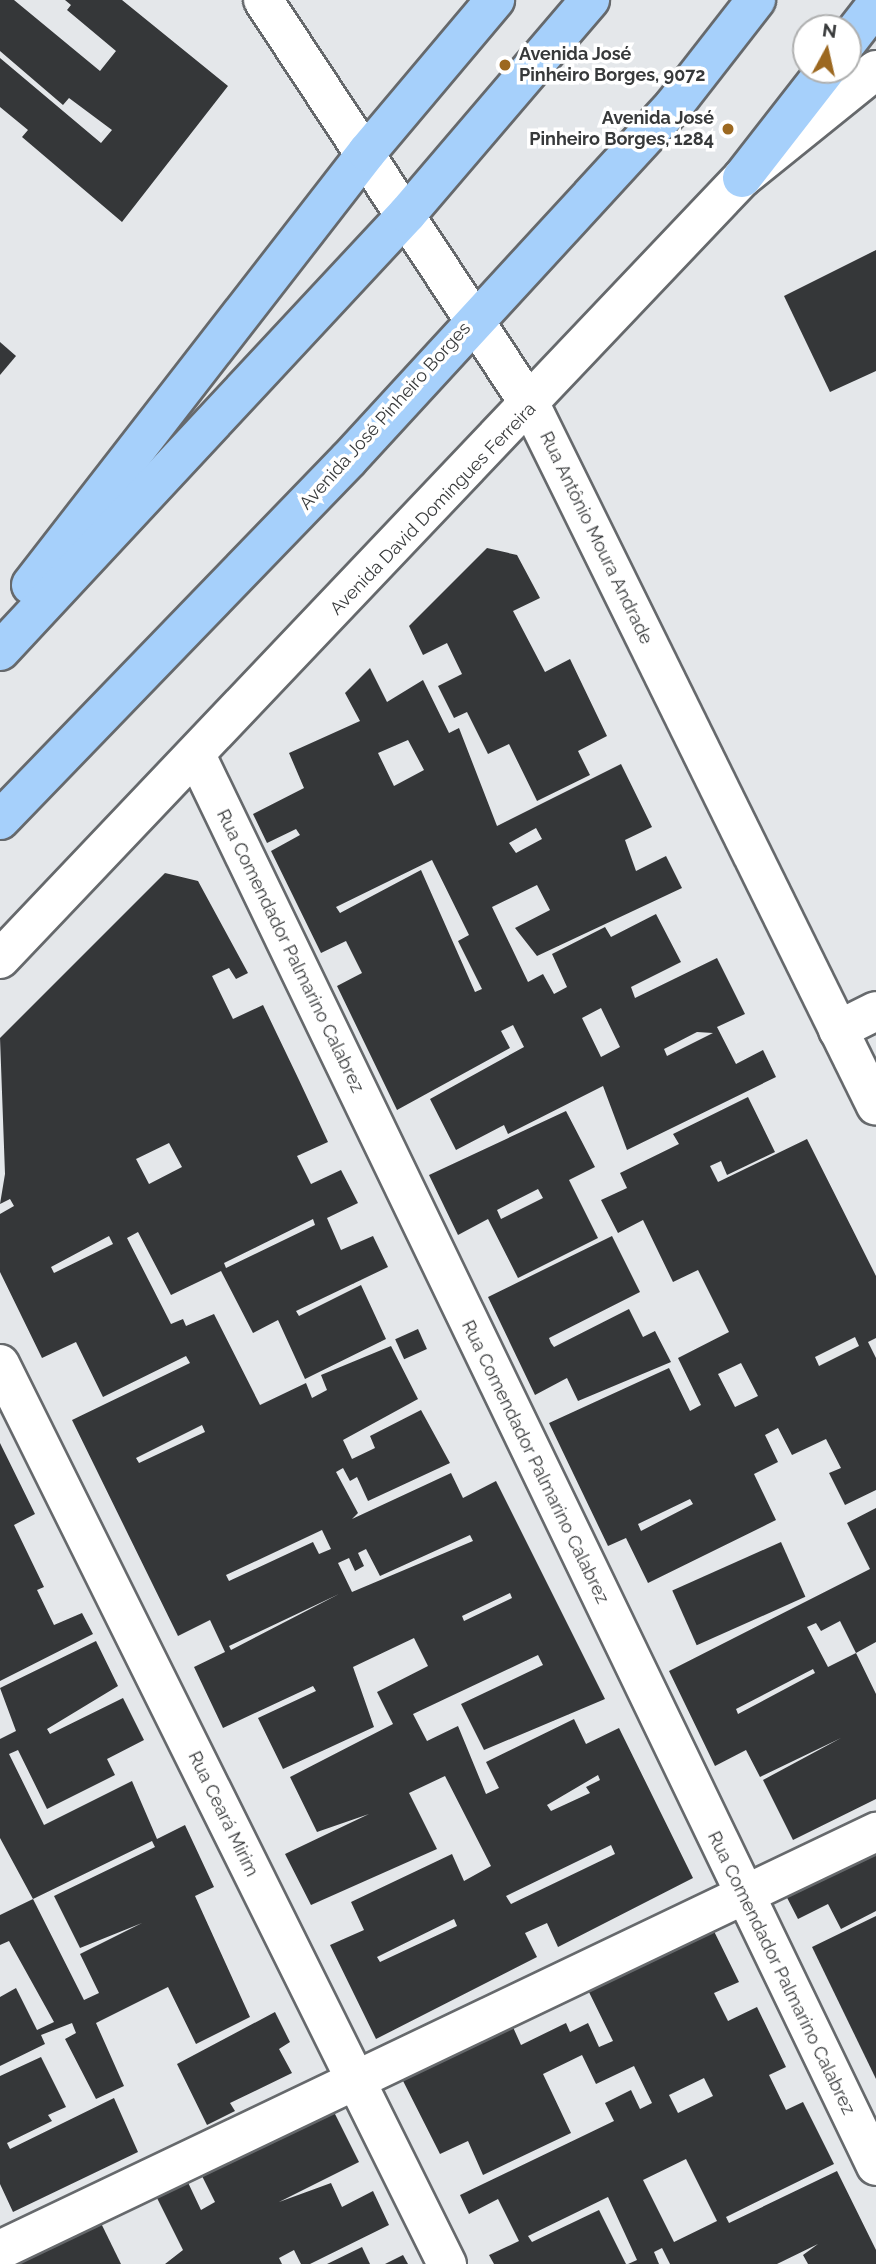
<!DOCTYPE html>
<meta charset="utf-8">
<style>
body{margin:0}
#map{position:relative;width:876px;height:2264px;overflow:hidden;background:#e4e7ea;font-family:Raleway,sans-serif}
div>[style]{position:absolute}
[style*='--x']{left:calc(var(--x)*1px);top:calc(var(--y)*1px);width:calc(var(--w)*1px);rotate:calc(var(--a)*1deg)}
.building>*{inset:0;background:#353739;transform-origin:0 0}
.roads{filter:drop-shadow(2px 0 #66696c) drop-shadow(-2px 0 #66696c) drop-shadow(0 2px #66696c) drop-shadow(0 -2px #66696c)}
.minor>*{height:38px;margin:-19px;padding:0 19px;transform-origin:19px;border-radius:19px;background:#fff}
.major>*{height:38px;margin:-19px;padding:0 19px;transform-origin:19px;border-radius:19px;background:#a6d0fb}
.dots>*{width:19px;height:19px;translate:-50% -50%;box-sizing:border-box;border:4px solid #fff;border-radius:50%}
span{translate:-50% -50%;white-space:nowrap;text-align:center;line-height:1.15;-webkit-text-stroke:7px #fff;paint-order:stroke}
.poi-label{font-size:18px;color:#37393a;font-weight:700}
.left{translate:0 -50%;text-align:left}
.right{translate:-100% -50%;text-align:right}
.street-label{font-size:18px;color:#37393a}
.north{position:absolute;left:792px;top:14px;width:70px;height:70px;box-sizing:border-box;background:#fff;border:2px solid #afb0b0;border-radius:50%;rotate:8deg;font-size:19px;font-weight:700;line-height:28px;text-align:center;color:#37393a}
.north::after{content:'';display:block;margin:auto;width:24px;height:32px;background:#9c6820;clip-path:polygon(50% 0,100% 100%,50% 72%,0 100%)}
</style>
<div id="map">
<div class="building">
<i style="clip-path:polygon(0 0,14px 0,100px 71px,116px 51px,67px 10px,71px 5px,65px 0,122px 0,228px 86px,122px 222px,22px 137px,28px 130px,0 107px,0 58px,101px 143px,112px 130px,69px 98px,63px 105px,0 51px)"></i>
<i style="clip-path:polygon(876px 250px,876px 371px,830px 392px,784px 296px)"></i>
<i style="clip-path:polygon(0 342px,16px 356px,0 375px)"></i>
<i style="clip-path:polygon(487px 548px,517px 555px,540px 598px,513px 611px,545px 672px,570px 659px,607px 736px,578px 751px,590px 775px,537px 801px,509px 744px,488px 754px,467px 712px,454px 718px,438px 686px,462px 674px,447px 643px,423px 655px,409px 626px)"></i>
<i style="clip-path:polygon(evenodd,370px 668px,387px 702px,423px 680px,449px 733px,459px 728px,497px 826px,621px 764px,652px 827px,625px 840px,636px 871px,666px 856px,682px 888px,537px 956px,515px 928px,550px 910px,537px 885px,492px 907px,528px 982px,543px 974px,554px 994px,567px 987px,552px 954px,605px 927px,611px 937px,656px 914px,681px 962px,631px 987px,635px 998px,717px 958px,745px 1014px,717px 1027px,736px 1064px,763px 1050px,776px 1077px,627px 1150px,603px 1086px,508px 1134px,504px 1125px,456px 1150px,430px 1099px,524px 1047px,513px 1025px,501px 1031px,510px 1048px,397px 1110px,337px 986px,362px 973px,346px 941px,321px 953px,271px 851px,300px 835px,296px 829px,267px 843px,253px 814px,304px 788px,289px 753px,360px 721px,345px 693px,370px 668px,408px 740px,424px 770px,394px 786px,378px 753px,408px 740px,370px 668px,536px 828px,542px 839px,516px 853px,509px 843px,536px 828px,370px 668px,432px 860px,469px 935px,458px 941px,482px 989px,475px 992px,421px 870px,340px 913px,336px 907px,432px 860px,370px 668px,601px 1008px,620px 1047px,601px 1057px,582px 1018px,601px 1008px,370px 668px,697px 1032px,713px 1033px,667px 1056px,664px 1049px,697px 1032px)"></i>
<i style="clip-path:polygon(evenodd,165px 873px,198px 881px,248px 973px,236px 979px,229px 968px,212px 976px,233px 1019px,263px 1005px,299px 1080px,328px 1142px,297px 1156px,311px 1184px,341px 1170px,358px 1203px,327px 1218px,341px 1250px,373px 1236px,388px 1267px,296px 1311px,299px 1316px,361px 1285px,386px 1339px,305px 1379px,278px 1320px,253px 1333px,221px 1271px,171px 1295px,138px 1232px,127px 1238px,171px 1324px,183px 1319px,186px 1326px,214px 1314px,260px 1405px,306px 1383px,312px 1398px,327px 1390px,321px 1375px,391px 1346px,418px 1399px,343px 1440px,352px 1459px,375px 1448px,370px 1436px,421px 1410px,450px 1463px,368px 1501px,357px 1477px,350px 1481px,343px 1468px,336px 1472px,358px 1513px,352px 1519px,451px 1473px,463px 1498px,496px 1481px,605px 1699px,484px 1750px,461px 1704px,543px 1665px,538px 1655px,413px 1714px,427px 1741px,458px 1726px,486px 1794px,499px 1788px,486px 1762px,574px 1719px,586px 1744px,619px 1728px,693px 1878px,558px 1947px,547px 1923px,525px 1933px,537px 1957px,376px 2039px,330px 1945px,364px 1930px,351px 1902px,452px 1854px,464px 1881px,491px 1866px,445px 1776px,409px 1793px,437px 1849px,311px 1905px,285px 1854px,369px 1814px,317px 1832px,290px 1777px,393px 1724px,377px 1692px,428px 1666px,414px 1638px,353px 1667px,374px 1727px,283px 1769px,258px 1718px,316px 1691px,313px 1686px,223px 1728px,194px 1667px,225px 1652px,210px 1620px,178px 1636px,72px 1420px,190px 1363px,186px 1356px,103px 1397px,76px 1342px,42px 1358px,0 1272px,0 1214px,14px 1206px,10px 1199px,0 1204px,5px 1174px,0 1038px,165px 873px,169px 1143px,182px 1167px,149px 1184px,136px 1159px,169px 1143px,165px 873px,313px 1219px,315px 1225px,226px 1268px,224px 1263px,313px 1219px,165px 873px,109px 1236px,113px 1244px,54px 1273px,51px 1267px,109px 1236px,165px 873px,202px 1425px,205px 1432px,139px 1463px,136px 1458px,202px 1425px,165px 873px,322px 1530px,331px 1549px,319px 1554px,313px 1542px,229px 1581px,226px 1575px,322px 1530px,165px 873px,470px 1535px,473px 1541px,352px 1592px,338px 1563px,349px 1558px,355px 1571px,364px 1566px,358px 1553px,366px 1549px,380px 1576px,470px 1535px,165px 873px,510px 1593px,512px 1598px,464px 1621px,462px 1616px,510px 1593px,165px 873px,339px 1594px,231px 1650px,229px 1646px,339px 1594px,165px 873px,598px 1775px,600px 1780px,586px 1787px,590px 1793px,551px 1811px,547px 1805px,598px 1775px,165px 873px,611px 1845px,615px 1854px,511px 1904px,506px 1896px,611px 1845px,165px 873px,454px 1919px,457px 1926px,380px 1962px,377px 1957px,454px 1919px)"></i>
<i style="clip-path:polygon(evenodd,748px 1097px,775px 1152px,727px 1175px,721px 1161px,710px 1166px,718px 1182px,807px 1139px,876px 1276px,876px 1338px,868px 1342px,876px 1358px,876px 1490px,845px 1505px,829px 1473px,841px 1468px,826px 1439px,792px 1455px,778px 1428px,765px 1435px,778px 1462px,754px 1474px,776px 1520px,648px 1583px,626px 1538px,608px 1546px,549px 1423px,669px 1368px,690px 1411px,701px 1405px,678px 1358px,729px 1332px,698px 1270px,673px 1282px,643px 1220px,618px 1233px,601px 1200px,627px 1188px,620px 1173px,679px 1144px,673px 1134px,748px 1097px,855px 1337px,859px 1346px,819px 1366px,815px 1357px,855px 1337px,748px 1097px,741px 1363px,758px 1396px,735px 1407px,718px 1374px,741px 1363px,748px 1097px,690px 1499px,693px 1504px,641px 1531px,638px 1524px,690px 1499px)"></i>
<i style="clip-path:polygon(evenodd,566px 1111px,595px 1167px,569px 1180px,598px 1238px,518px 1278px,488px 1219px,458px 1235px,429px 1175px,566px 1111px,538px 1189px,543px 1198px,501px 1219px,497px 1210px,538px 1189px)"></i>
<i style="clip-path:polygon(612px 1236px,640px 1292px,549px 1338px,551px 1343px,554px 1347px,629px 1309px,643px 1337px,655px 1331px,671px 1362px,578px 1401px,567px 1378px,535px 1395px,488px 1297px)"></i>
<i style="left:418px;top:1329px;width:22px;height:25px;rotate:66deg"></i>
<i style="clip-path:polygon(0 1443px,35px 1514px,14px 1525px,44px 1587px,37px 1590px,54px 1625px,82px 1613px,93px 1634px,0 1681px)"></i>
<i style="clip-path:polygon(evenodd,876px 1508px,876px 1642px,856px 1653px,840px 1621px,821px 1631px,816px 1623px,807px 1627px,828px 1667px,856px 1653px,876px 1694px,876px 1799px,793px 1840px,763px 1780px,841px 1738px,760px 1777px,746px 1750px,715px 1766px,669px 1671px,870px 1569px,847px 1523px,876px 1508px,813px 1669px,815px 1673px,738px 1714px,736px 1709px,813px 1669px)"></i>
<i style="left:781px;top:1542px;width:60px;height:119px;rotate:66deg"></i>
<i style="clip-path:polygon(96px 1641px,118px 1686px,47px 1729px,50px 1734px,123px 1698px,144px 1740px,107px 1759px,115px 1775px,47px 1809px,18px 1750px,9px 1754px,44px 1825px,132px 1781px,157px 1839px,185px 1825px,214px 1887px,195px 1896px,250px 2017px,196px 2044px,168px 1987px,96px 2023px,124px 2086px,96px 2099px,65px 2039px,76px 2033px,72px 2023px,41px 2035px,45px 2044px,0 2066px,0 1997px,16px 1988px,37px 2030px,54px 2022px,9px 1941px,0 1945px,0 1915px,33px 1899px,84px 2000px,99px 1993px,80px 1954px,142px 1923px,80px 1948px,54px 1896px,155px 1847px,152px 1841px,33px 1899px,0 1838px,0 1739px,16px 1731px,0 1688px)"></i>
<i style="clip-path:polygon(876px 1849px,876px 1911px,841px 1929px,828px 1904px,798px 1919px,781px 1886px)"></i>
<i style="clip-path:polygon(876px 1916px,876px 2079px,812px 1947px)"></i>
<i style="clip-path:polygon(evenodd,708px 1919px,739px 1982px,714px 1993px,728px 2021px,757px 2007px,786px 2067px,769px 2075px,786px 2110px,803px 2102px,834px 2164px,726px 2217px,729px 2223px,837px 2171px,876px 2250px,876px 2264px,808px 2264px,803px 2255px,818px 2244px,777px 2264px,670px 2264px,662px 2248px,654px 2252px,659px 2264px,628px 2264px,637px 2260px,608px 2197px,528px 2236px,532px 2242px,599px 2210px,626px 2264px,494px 2264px,489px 2255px,519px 2241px,498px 2199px,469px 2214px,460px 2195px,614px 2121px,605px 2103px,631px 2090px,640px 2109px,652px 2103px,634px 2066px,596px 2084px,582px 2055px,543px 2074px,571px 2133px,483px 2175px,468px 2141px,440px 2154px,397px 2069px,508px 2016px,521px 2045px,566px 2023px,570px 2032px,588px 2023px,599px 2047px,613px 2041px,585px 1984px,708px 1919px,704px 2078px,713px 2096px,678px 2113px,669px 2095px,704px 2078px,708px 1919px,686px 2159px,717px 2221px,674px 2242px,643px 2180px,686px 2159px)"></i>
<i style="clip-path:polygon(275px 2012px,290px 2042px,279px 2049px,292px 2073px,230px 2103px,235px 2111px,207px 2125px,177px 2064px)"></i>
<i style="clip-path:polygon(41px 2057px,66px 2107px,48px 2115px,52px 2121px,7px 2143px,10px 2149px,114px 2098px,138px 2152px,13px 2212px,0 2184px,0 2076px)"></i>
<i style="clip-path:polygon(329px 2102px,359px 2162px,279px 2202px,331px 2183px,342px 2207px,373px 2191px,389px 2225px,310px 2264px,301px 2264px,294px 2250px,279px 2258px,282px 2264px,165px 2264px,183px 2250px,153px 2190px,184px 2174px,201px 2210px,215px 2202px,201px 2174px)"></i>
<i style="clip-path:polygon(98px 2217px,121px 2264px,13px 2264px)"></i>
<i style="clip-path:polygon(362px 2247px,370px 2264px,327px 2264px)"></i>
<i style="clip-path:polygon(403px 2255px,408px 2264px,385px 2264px)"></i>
</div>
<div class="roads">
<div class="minor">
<i style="--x:263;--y:0;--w:486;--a:56.6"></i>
<i style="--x:531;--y:406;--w:780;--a:63.76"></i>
<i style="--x:197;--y:757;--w:1564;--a:64.27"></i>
<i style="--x:0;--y:959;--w:1077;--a:-46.47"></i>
<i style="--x:742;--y:178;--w:172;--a:-38.9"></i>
<i style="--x:838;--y:1030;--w:42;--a:-26.6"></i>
<i style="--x:0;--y:1364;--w:1005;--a:63.59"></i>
<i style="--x:0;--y:2250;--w:971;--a:-25.51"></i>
</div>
<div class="major">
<i style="--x:848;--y:41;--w:46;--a:-52.1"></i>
<i style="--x:742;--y:178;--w:137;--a:-52.1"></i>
<i style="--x:31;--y:585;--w:548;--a:-52.19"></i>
<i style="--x:367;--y:152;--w:199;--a:-49.9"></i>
<i style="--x:0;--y:651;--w:597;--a:-47.04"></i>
<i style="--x:407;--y:214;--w:282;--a:-49.5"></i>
<i style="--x:0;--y:820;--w:501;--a:-45.97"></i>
<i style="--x:348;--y:460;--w:483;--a:-47.4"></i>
<i style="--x:675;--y:104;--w:132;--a:-52.1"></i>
</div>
</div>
<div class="dots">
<i style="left:505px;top:65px;background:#9c6820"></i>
<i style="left:728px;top:129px;background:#9c6820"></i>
</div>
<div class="poi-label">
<span class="left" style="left:519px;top:65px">Avenida José<br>Pinheiro Borges, 9072</span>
<span class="right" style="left:714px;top:129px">Avenida José<br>Pinheiro Borges, 1284</span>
</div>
<div class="street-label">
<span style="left:385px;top:416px;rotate:-48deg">Avenida José Pinheiro Borges</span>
<span style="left:433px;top:509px;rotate:-46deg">Avenida David Domingues Ferreira</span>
<span style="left:596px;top:538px;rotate:64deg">Rua Antônio Moura Andrade</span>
<span style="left:290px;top:951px;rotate:64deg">Rua Comendador Palmarino Calabrez</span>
<span style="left:535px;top:1462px;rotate:64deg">Rua Comendador Palmarino Calabrez</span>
<span style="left:223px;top:1814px;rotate:64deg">Rua Ceará Mirim</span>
<span style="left:781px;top:1973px;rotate:64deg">Rua Comendador Palmarino Calabrez</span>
</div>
<div class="north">N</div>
</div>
